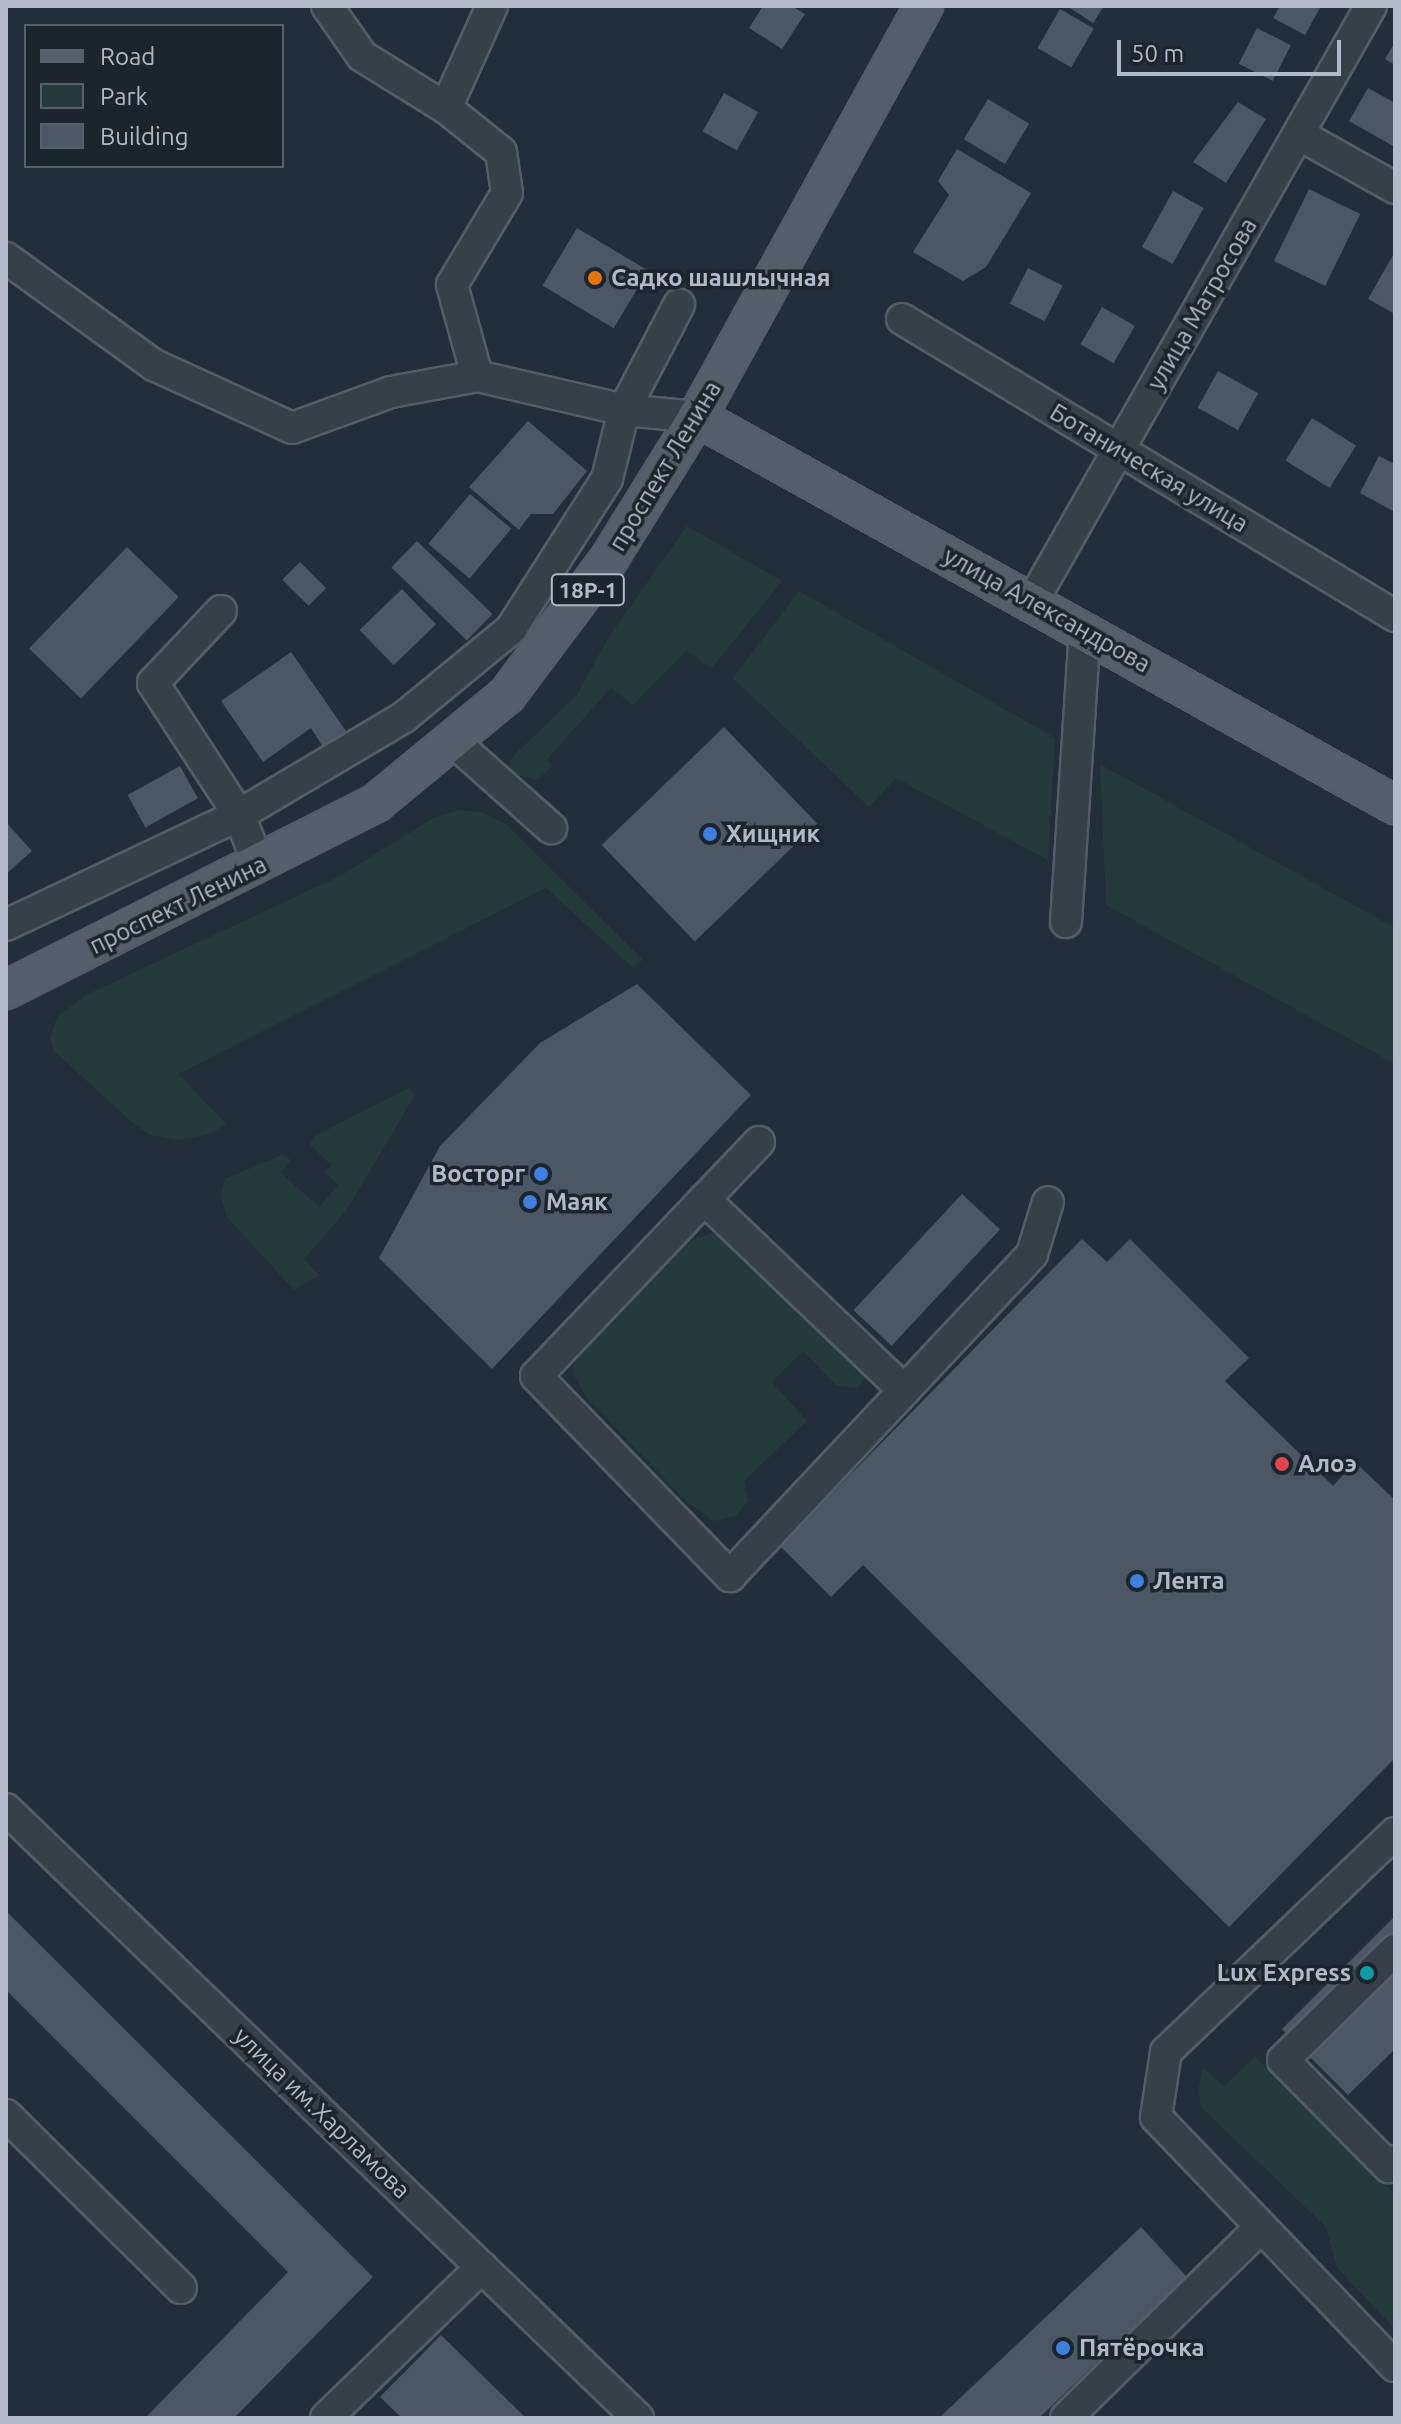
<!DOCTYPE html>
<meta charset="utf-8">
<style>
body{margin:0}
#map{position:relative;width:1401px;height:2424px;overflow:hidden;background:#222e39;font-family:Ubuntu,sans-serif}
div>[style]{position:absolute}
[style*='--x']{left:calc(var(--x)*1px);top:calc(var(--y)*1px);width:calc(var(--w)*1px);rotate:calc(var(--a)*1deg)}
.green>*{inset:0;background:#253b3b}
.building>*{inset:0;background:#4a5865;transform-origin:0 0}
.roads{filter:drop-shadow(2px 0 #545d67) drop-shadow(-2px 0 #545d67) drop-shadow(0 2px #545d67) drop-shadow(0 -2px #545d67)}
.minor>*{height:30px;margin:-15px;padding:0 15px;transform-origin:15px;border-radius:15px;background:#364049}
.major>*{height:36px;margin:-18px;padding:0 18px;transform-origin:18px;border-radius:18px;background:#545f69}
.dots>*{width:22px;height:22px;translate:-50% -50%;box-sizing:border-box;border:4px solid #1b252e;border-radius:50%}
span{translate:-50% -50%;white-space:nowrap;text-align:center;line-height:1.15;-webkit-text-stroke:7px #1b252e;paint-order:stroke}
.shield-label span{padding:2px 6px;background:#1b252e;border:2px solid;border-radius:6px;-webkit-text-stroke-width:0}
.shield-label{font-size:22px;color:#b1bac6;font-weight:700}
.poi-label{font-size:24px;color:#b1bac6;font-weight:700}
.left{translate:0 -50%;text-align:left}
.right{translate:-100% -50%;text-align:right}
.street-label{font-size:24px;color:#b1bac6}
.frame{position:absolute;inset:0;border:8px solid #b1bac6;pointer-events:none}
.legend{position:absolute;left:24px;top:24px;width:260px;height:144px;box-sizing:border-box;background:#1b252e;border:2px solid #57616b;margin:0;padding:10px 14px;list-style:none;font-size:24px;color:#b1bac6}
.legend li{display:flex;align-items:center;gap:16px;height:40px}
.legend b{width:40px;border:2px solid #57616b}
.scale{position:absolute;left:1117px;top:40px;width:224px;height:36px;box-sizing:border-box;border:4px solid #b1bac6;border-top:0;padding-left:10px;font-size:24px;line-height:28px;white-space:nowrap;color:#b1bac6;-webkit-text-stroke:6px #1b252e;paint-order:stroke}
</style>
<div id="map">
<div class="green">
<i style="clip-path:polygon(687px 526px,782px 581px,712px 668px,686px 651px,633px 705px,611px 688px,547px 759px,553px 766px,537px 780px,516px 775px,508px 768px,514px 755px,577px 695px,608px 638px)"></i>
<i style="clip-path:polygon(799px 591px,1055px 738px,1048px 860px,896px 778px,869px 807px,733px 678px)"></i>
<i style="clip-path:polygon(1100px 764px,1395px 928px,1395px 1064px,1106px 905px)"></i>
<i style="clip-path:polygon(461px 810px,484px 813px,506px 824px,643px 960px,632px 967px,546px 888px,178px 1074px,227px 1124px,207px 1135px,177px 1140px,151px 1135px,133px 1123px,54px 1051px,50px 1038px,57px 1017px,86px 995px,340px 876px,435px 817px)"></i>
<i style="clip-path:polygon(409px 1088px,415px 1095px,346px 1211px,304px 1259px,319px 1275px,294px 1290px,226px 1216px,221px 1195px,225px 1179px,282px 1155px,291px 1160px,281px 1173px,319px 1207px,338px 1185px,325px 1173px,331px 1165px,310px 1145px,313px 1137px)"></i>
<i style="clip-path:polygon(712px 1233px,741px 1247px,868px 1376px,857px 1388px,837px 1386px,803px 1351px,772px 1382px,807px 1421px,744px 1481px,748px 1501px,736px 1516px,714px 1521px,687px 1502px,586px 1397px,573px 1373px,579px 1342px,682px 1244px)"></i>
<i style="clip-path:polygon(1255px 2057px,1395px 2194px,1395px 2329px,1337px 2268px,1326px 2227px,1202px 2108px,1198px 2093px,1202px 2067px,1224px 2086px)"></i>
</div>
<div class="building">
<i style="clip-path:polygon(763px 6px,792px 6px,805px 14px,782px 49px,749px 28px)"></i>
<i style="clip-path:polygon(1067px 6px,1104px 6px,1093px 23px)"></i>
<i style="clip-path:polygon(1280px 6px,1321px 6px,1305px 35px,1273px 18px)"></i>
<i style="left:1060px;top:9px;width:39px;height:45px;rotate:30deg"></i>
<i style="left:1257px;top:28px;width:38px;height:40px;rotate:27deg"></i>
<i style="clip-path:polygon(1395px 42px,1395px 65px,1385px 59px)"></i>
<i style="clip-path:polygon(1368px 88px,1395px 103px,1393px 146px,1349px 121px)"></i>
<i style="left:724px;top:93px;width:39px;height:44px;rotate:29deg"></i>
<i style="left:988px;top:99px;width:48px;height:47px;rotate:31deg"></i>
<i style="clip-path:polygon(1238px 102px,1266px 119px,1226px 183px,1193px 162px)"></i>
<i style="clip-path:polygon(957px 149px,1031px 193px,986px 267px,963px 281px,913px 252px,949px 195px,938px 181px)"></i>
<i style="left:1309px;top:189px;width:57px;height:80px;rotate:26deg"></i>
<i style="left:1173px;top:191px;width:35px;height:64px;rotate:29deg"></i>
<i style="left:577px;top:228px;width:83px;height:67px;rotate:31deg"></i>
<i style="clip-path:polygon(1393px 255px,1395px 256px,1395px 314px,1368px 299px)"></i>
<i style="left:1028px;top:268px;width:39px;height:40px;rotate:27deg"></i>
<i style="left:1102px;top:307px;width:38px;height:43px;rotate:30deg"></i>
<i style="left:1218px;top:371px;width:46px;height:42px;rotate:29deg"></i>
<i style="left:1312px;top:418px;width:52px;height:50px;rotate:32deg"></i>
<i style="clip-path:polygon(528px 421px,587px 471px,553px 514px,531px 514px,519px 530px,469px 487px)"></i>
<i style="clip-path:polygon(1379px 456px,1395px 464px,1395px 512px,1360px 493px)"></i>
<i style="left:470px;top:494px;width:54px;height:65px;rotate:40deg"></i>
<i style="left:417px;top:541px;width:105px;height:37px;rotate:44deg"></i>
<i style="left:127px;top:547px;width:72px;height:141px;rotate:44deg"></i>
<i style="left:300px;top:562px;width:37px;height:25px;rotate:45deg"></i>
<i style="left:402px;top:589px;width:49px;height:59px;rotate:46deg"></i>
<i style="clip-path:polygon(291px 652px,346px 731px,323px 747px,311px 728px,263px 762px,221px 701px)"></i>
<i style="left:724px;top:727px;width:134px;height:170px;rotate:46deg"></i>
<i style="left:180px;top:766px;width:37px;height:60px;rotate:61deg"></i>
<i style="clip-path:polygon(6px 822px,32px 851px,6px 874px)"></i>
<i style="clip-path:polygon(637px 984px,751px 1095px,492px 1369px,379px 1258px,440px 1146px,540px 1043px)"></i>
<i style="left:962px;top:1194px;width:52px;height:159px;rotate:43deg"></i>
<i style="clip-path:polygon(1082px 1239px,1107px 1262px,1130px 1239px,1249px 1358px,1225px 1381px,1333px 1486px,1355px 1462px,1395px 1500px,1395px 1758px,1229px 1927px,863px 1565px,831px 1597px,780px 1546px)"></i>
<i style="clip-path:polygon(6px 1911px,373px 2277px,234px 2418px,145px 2418px,288px 2272px,6px 1990px)"></i>
<i style="clip-path:polygon(1395px 1916px,1395px 2049px,1348px 2095px,1282px 2029px)"></i>
<i style="clip-path:polygon(1141px 2227px,1187px 2277px,1039px 2418px,939px 2418px)"></i>
<i style="clip-path:polygon(441px 2335px,526px 2418px,402px 2418px,380px 2397px)"></i>
</div>
<div class="roads">
<div class="minor">
<i style="--x:327;--y:6;--w:61;--a:55"></i>
<i style="--x:362;--y:56;--w:99;--a:31.8"></i>
<i style="--x:446;--y:108;--w:70;--a:38.7"></i>
<i style="--x:501;--y:152;--w:41;--a:81.7"></i>
<i style="--x:507;--y:193;--w:107;--a:120.9"></i>
<i style="--x:452;--y:285;--w:94;--a:74.6"></i>
<i style="--x:446;--y:108;--w:112;--a:-65.7"></i>
<i style="--x:1300;--y:135;--w:109;--a:29.2"></i>
<i style="--x:6;--y:258;--w:183;--a:35.9"></i>
<i style="--x:154;--y:365;--w:152;--a:24.5"></i>
<i style="--x:292;--y:428;--w:105;--a:-20"></i>
<i style="--x:391;--y:392;--w:87;--a:-10.5"></i>
<i style="--x:477;--y:376;--w:151;--a:13"></i>
<i style="--x:624;--y:410;--w:73;--a:5.5"></i>
<i style="--x:902;--y:319;--w:576;--a:31.07"></i>
<i style="--x:1032;--y:602;--w:686;--a:-60.37"></i>
<i style="--x:221;--y:611;--w:99;--a:133.4"></i>
<i style="--x:153;--y:683;--w:158;--a:56.9"></i>
<i style="--x:239;--y:815;--w:54;--a:68.2"></i>
<i style="--x:454;--y:742;--w:130;--a:41.6"></i>
<i style="--x:1066;--y:922;--w:292;--a:-86.3"></i>
<i style="--x:6;--y:925;--w:258;--a:-25.3"></i>
<i style="--x:239;--y:815;--w:192;--a:-30.7"></i>
<i style="--x:404;--y:717;--w:139;--a:-39.4"></i>
<i style="--x:511;--y:629;--w:178;--a:-57.4"></i>
<i style="--x:607;--y:479;--w:71;--a:-76.2"></i>
<i style="--x:624;--y:410;--w:119;--a:-62.4"></i>
<i style="--x:759;--y:1142;--w:323;--a:133.6"></i>
<i style="--x:536;--y:1376;--w:279;--a:45.9"></i>
<i style="--x:730;--y:1576;--w:441;--a:-46.8"></i>
<i style="--x:1032;--y:1254;--w:54;--a:-72.9"></i>
<i style="--x:704;--y:1199;--w:277;--a:43.7"></i>
<i style="--x:6;--y:1809;--w:878;--a:43.94"></i>
<i style="--x:1395;--y:1833;--w:317;--a:136.3"></i>
<i style="--x:1166;--y:2052;--w:66;--a:98.7"></i>
<i style="--x:1156;--y:2117;--w:345;--a:46.2"></i>
<i style="--x:1395;--y:1950;--w:157;--a:135.5"></i>
<i style="--x:1283;--y:2060;--w:151;--a:45.3"></i>
<i style="--x:1389;--y:2167;--w:8;--a:-45"></i>
<i style="--x:6;--y:2115;--w:246;--a:44.7"></i>
<i style="--x:326;--y:2418;--w:217;--a:-44.1"></i>
<i style="--x:1066;--y:2418;--w:273;--a:-44.4"></i>
</div>
<div class="major">
<i style="--x:697;--y:417;--w:799;--a:29.07"></i>
<i style="--x:6;--y:990;--w:415;--a:-26.8"></i>
<i style="--x:376;--y:803;--w:170;--a:-39.5"></i>
<i style="--x:507;--y:695;--w:170;--a:-53.1"></i>
<i style="--x:609;--y:559;--w:167;--a:-58.2"></i>
<i style="--x:697;--y:417;--w:470;--a:-61.1"></i>
</div>
</div>
<div class="dots">
<i style="left:595px;top:278px;background:#e8710a"></i>
<i style="left:710px;top:834px;background:#3f7fe0"></i>
<i style="left:541px;top:1174px;background:#3f7fe0"></i>
<i style="left:530px;top:1202px;background:#3f7fe0"></i>
<i style="left:1282px;top:1464px;background:#e0444e"></i>
<i style="left:1137px;top:1581px;background:#3f7fe0"></i>
<i style="left:1367px;top:1973px;background:#0f9aa8"></i>
<i style="left:1063px;top:2348px;background:#3f7fe0"></i>
</div>
<div class="shield-label">
<span style="left:588px;top:590px">18Р-1</span>
</div>
<div class="poi-label">
<span class="left" style="left:611px;top:278px">Садко шашлычная</span>
<span class="left" style="left:726px;top:834px">Хищник</span>
<span class="right" style="left:525px;top:1174px">Восторг</span>
<span class="left" style="left:546px;top:1202px">Маяк</span>
<span class="left" style="left:1298px;top:1464px">Алоэ</span>
<span class="left" style="left:1153px;top:1581px">Лента</span>
<span class="right" style="left:1351px;top:1973px">Lux Express</span>
<span class="left" style="left:1079px;top:2348px">Пятёрочка</span>
</div>
<div class="street-label">
<span style="left:1202px;top:304px;rotate:-60deg">улица Матросова</span>
<span style="left:665px;top:466px;rotate:-59deg">проспект Ленина</span>
<span style="left:1149px;top:468px;rotate:31deg">Ботаническая улица</span>
<span style="left:1047px;top:610px;rotate:29deg">улица Александрова</span>
<span style="left:178px;top:905px;rotate:-26deg">проспект Ленина</span>
<span style="left:322px;top:2113px;rotate:44deg">улица им.Харламова</span>
</div>
<div class="frame"></div>
<ul class="legend">
<li><b style="height:10px;background:#545f69"></b>Road</li>
<li><b style="height:22px;background:#253b3b"></b>Park</li>
<li><b style="height:22px;background:#4a5865"></b>Building</li>
</ul>
<div class="scale">50 m</div>
</div>
